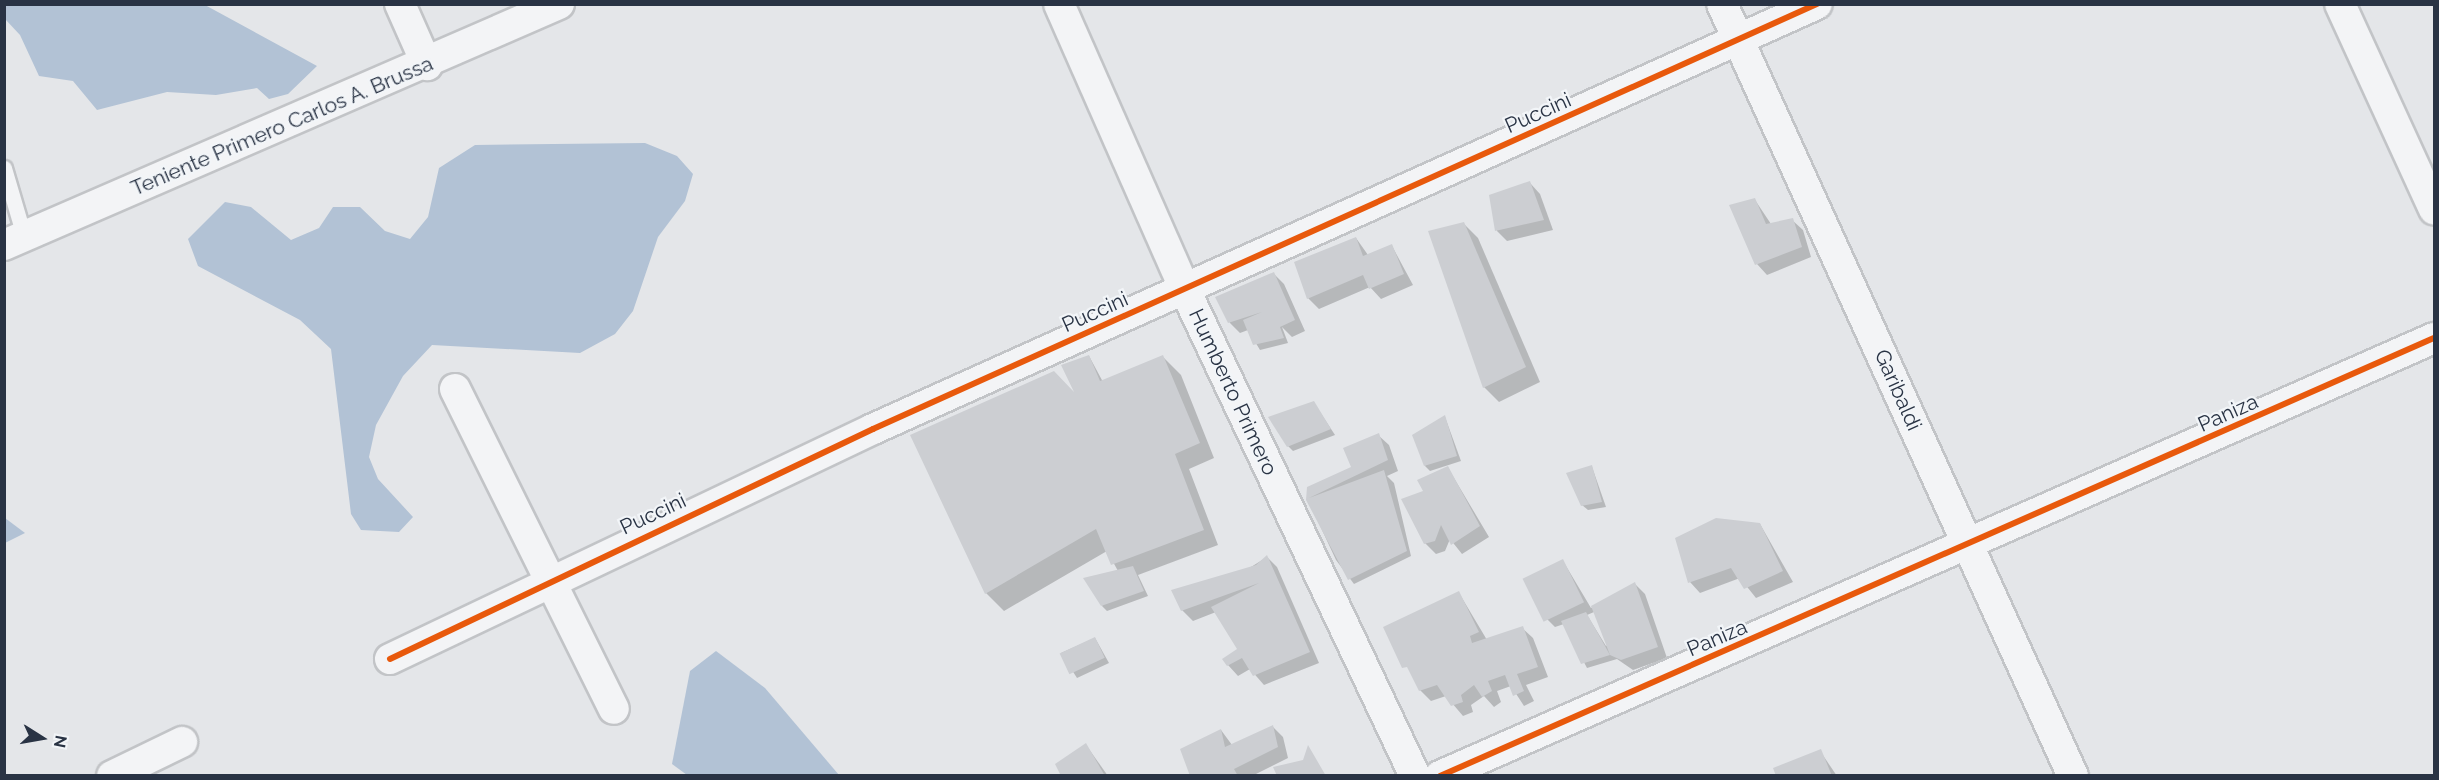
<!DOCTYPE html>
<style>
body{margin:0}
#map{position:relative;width:2439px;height:780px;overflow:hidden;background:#e4e6e9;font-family:Raleway,sans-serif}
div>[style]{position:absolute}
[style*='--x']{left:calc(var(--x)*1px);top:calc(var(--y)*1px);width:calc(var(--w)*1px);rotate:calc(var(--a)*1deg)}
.water>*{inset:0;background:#b2c2d5}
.shadow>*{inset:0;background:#0003}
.building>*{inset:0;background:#ccced2;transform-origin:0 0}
.roads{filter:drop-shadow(2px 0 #c2c4c7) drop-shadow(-2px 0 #c2c4c7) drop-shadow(0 2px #c2c4c7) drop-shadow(0 -2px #c2c4c7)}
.service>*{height:15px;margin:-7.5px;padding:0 7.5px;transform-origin:7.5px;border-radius:7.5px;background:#f3f4f6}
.minor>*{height:30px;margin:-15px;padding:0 15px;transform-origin:15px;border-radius:15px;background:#f3f4f6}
.cycleway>*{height:6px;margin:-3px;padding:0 3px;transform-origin:3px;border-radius:3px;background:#e8590c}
span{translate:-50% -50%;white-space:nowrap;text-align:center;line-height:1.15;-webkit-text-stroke:4.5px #f2f5f8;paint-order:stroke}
.street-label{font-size:21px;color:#293344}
.frame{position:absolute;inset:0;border:6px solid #293344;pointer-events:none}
.north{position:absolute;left:12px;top:708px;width:60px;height:60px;-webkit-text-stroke:4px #f2f5f8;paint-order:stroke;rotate:101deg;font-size:16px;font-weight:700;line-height:24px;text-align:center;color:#293344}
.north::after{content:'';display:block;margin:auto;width:21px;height:27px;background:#293344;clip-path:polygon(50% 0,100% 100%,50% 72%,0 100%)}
</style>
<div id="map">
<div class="water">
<i style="clip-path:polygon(5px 4px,205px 5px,317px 66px,288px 94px,269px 99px,257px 88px,216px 95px,167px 92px,97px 110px,73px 81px,39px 76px,20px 35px,5px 19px)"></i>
<i style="clip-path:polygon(645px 143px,677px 156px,693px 174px,685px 201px,658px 237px,633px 311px,615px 334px,580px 353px,432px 345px,403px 376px,376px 425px,369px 457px,378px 479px,413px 517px,399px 532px,361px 530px,351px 514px,331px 349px,300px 320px,198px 266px,188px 239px,225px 202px,251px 207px,291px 240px,319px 228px,333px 207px,360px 207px,385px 231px,410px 239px,428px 217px,439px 168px,475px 145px)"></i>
<i style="clip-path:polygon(5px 518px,25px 533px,5px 543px)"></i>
<i style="clip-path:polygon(716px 651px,765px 688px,839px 775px,687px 775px,672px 764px,690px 671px)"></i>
</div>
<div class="shadow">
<i style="clip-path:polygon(1530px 183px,1540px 194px,1553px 230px,1507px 241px,1497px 231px,1491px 196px)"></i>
<i style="clip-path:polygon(1755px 200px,1771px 224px,1792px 220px,1803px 230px,1811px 257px,1767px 275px,1757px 264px)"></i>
<i style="clip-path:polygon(1463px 223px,1478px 238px,1540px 382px,1499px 402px,1484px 387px)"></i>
<i style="clip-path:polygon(1356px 238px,1368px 255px,1392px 246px,1413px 285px,1381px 299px,1370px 287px,1319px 309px,1308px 298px)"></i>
<i style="clip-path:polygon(1274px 274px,1284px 284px,1305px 331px,1292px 337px,1282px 327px,1288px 343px,1260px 350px,1248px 330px,1240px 333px,1230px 323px,1217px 298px)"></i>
<i style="clip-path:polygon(1089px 356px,1103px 382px,1162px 356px,1181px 375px,1214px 458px,1189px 469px,1218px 545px,1138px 575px,1148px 596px,1107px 611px,1102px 606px,1118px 571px,1107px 551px,1004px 611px,986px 593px,1078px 397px)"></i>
<i style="clip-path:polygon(1314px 403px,1335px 435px,1293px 451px,1288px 446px)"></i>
<i style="clip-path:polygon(1445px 417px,1461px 461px,1430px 471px,1425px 466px)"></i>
<i style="clip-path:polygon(1378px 435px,1389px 445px,1398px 471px,1387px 476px,1394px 483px,1411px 556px,1354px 584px,1336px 560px,1308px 500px,1308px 488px,1353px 467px)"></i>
<i style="clip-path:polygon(1592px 467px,1606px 507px,1588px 510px,1582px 505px)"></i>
<i style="clip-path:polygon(1448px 468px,1489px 537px,1462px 554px,1450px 539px,1445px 551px,1436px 554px,1425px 543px,1425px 491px)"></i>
<i style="clip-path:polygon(1760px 524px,1793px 582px,1756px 598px,1740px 578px,1700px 593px,1690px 582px)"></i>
<i style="clip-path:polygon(1267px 557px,1277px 567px,1319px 663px,1264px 685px,1250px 669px,1238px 676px,1228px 665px,1239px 650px,1216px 612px,1193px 621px,1182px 610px)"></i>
<i style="clip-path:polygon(evenodd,1563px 561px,1591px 608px,1635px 584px,1645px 594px,1667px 658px,1633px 670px,1617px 659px,1587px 668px,1564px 624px,1555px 627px,1545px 617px,1563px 561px,1594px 612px,1608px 645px,1606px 646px,1587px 615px,1594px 612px)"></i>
<i style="clip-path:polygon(1459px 593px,1487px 640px,1522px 628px,1533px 638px,1548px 677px,1526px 685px,1534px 701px,1524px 706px,1511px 686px,1497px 691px,1501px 702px,1494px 707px,1484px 696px,1471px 705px,1473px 712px,1463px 716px,1446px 696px,1431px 701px,1420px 690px)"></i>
<i style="clip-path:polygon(1095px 638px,1109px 663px,1077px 678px,1061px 653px)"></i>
<i style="clip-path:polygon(1273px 727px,1283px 737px,1288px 758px,1252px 776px,1192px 776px,1221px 730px,1232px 745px)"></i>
<i style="clip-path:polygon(1086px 745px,1108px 776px,1063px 776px)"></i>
<i style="clip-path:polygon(1820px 751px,1837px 776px,1778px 776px)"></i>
</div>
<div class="building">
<i style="clip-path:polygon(1530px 181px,1544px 220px,1495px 231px,1489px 195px)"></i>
<i style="clip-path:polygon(1755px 198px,1766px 224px,1793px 218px,1802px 247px,1755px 265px,1729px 205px)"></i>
<i style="clip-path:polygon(1464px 222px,1526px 367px,1483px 388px,1428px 231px)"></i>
<i style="clip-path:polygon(1356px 237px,1363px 256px,1392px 244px,1404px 274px,1369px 289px,1363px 275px,1307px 299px,1294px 262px)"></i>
<i style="clip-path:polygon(1274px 272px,1295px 320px,1280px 327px,1284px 338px,1253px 345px,1243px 320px,1262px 312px,1228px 323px,1215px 297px)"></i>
<i style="clip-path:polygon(1089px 355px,1100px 381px,1163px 355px,1200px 443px,1175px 454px,1204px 530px,1111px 565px,1096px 529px,985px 594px,910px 435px,1054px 371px,1074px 392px,1061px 365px)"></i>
<i style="clip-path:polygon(1314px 401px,1331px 429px,1287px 447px,1268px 417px)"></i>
<i style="clip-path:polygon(1445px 415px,1457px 456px,1424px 466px,1412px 435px)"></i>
<i style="clip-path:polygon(1379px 433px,1388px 460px,1309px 498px,1384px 470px,1407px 551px,1348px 580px,1306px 500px,1307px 487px,1351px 467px,1343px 448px)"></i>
<i style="clip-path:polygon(1592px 465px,1602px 502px,1581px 506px,1566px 473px)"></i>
<i style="clip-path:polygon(1448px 466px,1480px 526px,1451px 545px,1441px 525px,1435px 541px,1424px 544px,1401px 499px,1423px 491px,1417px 480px)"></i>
<i style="clip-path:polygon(1716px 518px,1760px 523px,1783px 571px,1744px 589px,1731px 568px,1688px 583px,1675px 538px)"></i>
<i style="clip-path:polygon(1267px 555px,1310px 652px,1253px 676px,1242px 658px,1227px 666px,1222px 659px,1237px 649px,1211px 607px,1259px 583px,1181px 611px,1171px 590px,1256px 565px)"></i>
<i style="left:1563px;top:559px;width:48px;height:45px;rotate:64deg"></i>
<i style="clip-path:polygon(1133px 566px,1144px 591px,1101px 606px,1083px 578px)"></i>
<i style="clip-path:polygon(1635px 582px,1658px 647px,1621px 660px,1610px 655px,1591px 606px)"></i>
<i style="clip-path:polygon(1459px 591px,1479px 632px,1470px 636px,1472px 643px,1523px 626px,1538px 667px,1517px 674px,1524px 691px,1513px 696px,1505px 675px,1488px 681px,1492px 691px,1482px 697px,1474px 685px,1461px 695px,1463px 702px,1451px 706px,1437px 685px,1419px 691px,1407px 667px,1402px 668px,1383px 627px)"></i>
<i style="clip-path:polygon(1586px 612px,1610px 655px,1581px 664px,1561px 621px)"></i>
<i style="left:1095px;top:637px;width:23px;height:39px;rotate:65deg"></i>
<i style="clip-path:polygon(1273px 725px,1278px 747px,1234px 769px,1238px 776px,1190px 776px,1180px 749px,1221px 729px,1225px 747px)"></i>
<i style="clip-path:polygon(1086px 743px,1105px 776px,1061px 776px,1055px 764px)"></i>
<i style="clip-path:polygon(1308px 745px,1326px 776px,1277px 776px,1273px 767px,1303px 760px)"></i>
<i style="clip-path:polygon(1821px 749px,1832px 776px,1776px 776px,1773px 768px)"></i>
</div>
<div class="roads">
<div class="service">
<i style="--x:4;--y:168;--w:71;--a:73.6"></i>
</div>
<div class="minor">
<i style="--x:400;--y:4;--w:67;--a:66.1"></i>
<i style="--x:1059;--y:4;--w:313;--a:66.2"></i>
<i style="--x:1185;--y:290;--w:538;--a:64.67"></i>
<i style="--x:1722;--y:4;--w:848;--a:65.55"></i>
<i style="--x:2340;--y:4;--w:226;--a:65.4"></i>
<i style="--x:4;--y:245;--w:605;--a:-23.47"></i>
<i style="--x:455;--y:389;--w:357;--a:63.6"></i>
<i style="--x:390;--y:659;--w:535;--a:-25.46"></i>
<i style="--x:873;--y:429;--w:1035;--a:-24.24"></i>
<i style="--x:112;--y:776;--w:78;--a:-25.9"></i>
<i style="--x:1440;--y:776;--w:1086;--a:-23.78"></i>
</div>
</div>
<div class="cycleway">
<i style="--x:390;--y:659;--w:535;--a:-25.46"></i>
<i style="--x:873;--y:429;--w:1035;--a:-24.24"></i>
<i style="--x:1440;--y:776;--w:1086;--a:-23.78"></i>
</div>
<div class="street-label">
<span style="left:1538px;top:113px;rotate:-24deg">Puccini</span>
<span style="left:282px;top:126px;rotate:-23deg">Teniente Primero Carlos A. Brussa</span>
<span style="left:1095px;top:312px;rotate:-24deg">Puccini</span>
<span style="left:1898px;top:390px;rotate:66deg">Garibaldi</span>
<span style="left:1233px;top:392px;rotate:65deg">Humberto Primero</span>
<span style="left:2228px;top:413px;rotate:-24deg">Paniza</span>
<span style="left:653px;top:514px;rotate:-25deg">Puccini</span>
<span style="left:1717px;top:638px;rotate:-23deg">Paniza</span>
</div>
<div class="frame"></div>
<div class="north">N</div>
</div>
